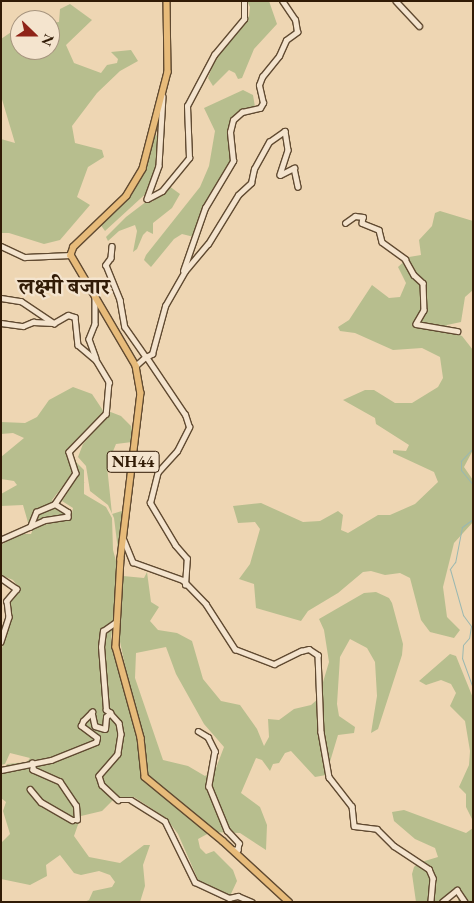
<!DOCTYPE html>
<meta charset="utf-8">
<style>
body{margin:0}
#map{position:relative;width:474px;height:903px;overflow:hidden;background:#eed6b3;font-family:"EB Garamond","Noto Serif Devanagari",serif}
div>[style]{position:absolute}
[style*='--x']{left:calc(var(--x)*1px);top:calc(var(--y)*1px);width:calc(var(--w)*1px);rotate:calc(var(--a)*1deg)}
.green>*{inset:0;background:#b7be8e}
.stream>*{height:1px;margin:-0.5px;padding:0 0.5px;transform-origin:0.5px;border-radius:0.5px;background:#9ab8b1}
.roads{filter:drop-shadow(1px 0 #604a31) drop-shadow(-1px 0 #604a31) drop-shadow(0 1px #604a31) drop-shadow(0 -1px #604a31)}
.minor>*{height:4.5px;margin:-2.25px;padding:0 2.25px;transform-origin:2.25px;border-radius:2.25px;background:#f4e4ce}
.major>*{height:5.5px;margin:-2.75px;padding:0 2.75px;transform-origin:2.75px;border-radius:2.75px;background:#e7bb7a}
span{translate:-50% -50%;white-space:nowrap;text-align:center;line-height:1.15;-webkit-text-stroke:4.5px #f4e4ce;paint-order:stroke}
.shield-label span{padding:1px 4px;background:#f4e4ce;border:1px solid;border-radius:4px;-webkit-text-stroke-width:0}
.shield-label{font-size:16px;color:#311b06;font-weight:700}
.district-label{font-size:22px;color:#311b06;font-weight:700}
.frame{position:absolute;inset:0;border:2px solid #311b06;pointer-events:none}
.north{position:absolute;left:10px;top:10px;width:50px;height:50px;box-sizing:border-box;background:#f4e4ce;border:1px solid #a6947e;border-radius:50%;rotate:112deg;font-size:14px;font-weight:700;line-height:20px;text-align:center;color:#311b06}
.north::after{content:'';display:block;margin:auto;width:18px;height:22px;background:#8f2418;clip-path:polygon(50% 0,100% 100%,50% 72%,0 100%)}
</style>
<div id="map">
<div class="green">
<i style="clip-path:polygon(247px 1px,269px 1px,277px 24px,254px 49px,242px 78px,238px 79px,235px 73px,229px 70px,213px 86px,208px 78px,217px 54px,249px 16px,250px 7px)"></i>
<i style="clip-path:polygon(70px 4px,92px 20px,66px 45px,74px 63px,101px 73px,107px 65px,117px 63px,118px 59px,111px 52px,131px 50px,138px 61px,120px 71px,97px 93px,72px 126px,75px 143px,102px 150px,104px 157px,88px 167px,77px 197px,90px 205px,60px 240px,44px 244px,9px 233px,1px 233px,1px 139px,15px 143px,1px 96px,1px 39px,20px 26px,20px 50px,50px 50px,50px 23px,59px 22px,60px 9px)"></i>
<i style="clip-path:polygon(243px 90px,253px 95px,255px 107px,242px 110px,231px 127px,230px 161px,201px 211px,194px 237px,182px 234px,174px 239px,151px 267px,144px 260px,146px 255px,200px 187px,209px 166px,215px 131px,204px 108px)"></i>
<i style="clip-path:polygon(160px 135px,158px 166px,152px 188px,105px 231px,100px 224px,138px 184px,145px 171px,152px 136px)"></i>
<i style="clip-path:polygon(169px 186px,180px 194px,172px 208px,153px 223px,153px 234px,147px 231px,143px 235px,137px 249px,133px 252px,137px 231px,135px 225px,119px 231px,108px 241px,106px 237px,126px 217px,147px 201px,152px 202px)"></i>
<i style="clip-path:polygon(440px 211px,473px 221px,473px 290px,465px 297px,461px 322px,447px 325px,446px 329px,462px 336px,473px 350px,473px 450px,464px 467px,473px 480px,473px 522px,454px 543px,443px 587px,447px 617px,460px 630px,454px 638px,430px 632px,421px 620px,410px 578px,400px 573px,385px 575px,371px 571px,363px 572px,338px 593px,308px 611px,301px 621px,256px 608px,254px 584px,239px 579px,250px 564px,260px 529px,255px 522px,238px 523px,233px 506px,261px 503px,303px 522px,320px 521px,338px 511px,343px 515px,341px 530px,348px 533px,378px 515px,390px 515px,415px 504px,438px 482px,434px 472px,393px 453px,393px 450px,406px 451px,409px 445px,376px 424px,375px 418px,343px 400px,365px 390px,374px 390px,395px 403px,412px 403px,438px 387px,443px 378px,440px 357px,422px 348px,393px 350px,355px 333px,340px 331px,338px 327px,349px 320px,372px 285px,389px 298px,400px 297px,406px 283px,398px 267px,409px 257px,421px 255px,419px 240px,432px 226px,435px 213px)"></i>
<i style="clip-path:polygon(73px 387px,92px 394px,104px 412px,66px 450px,72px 474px,52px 500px,66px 513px,29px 526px,23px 505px,1px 506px,1px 494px,17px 485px,14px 481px,1px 479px,1px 457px,24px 438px,13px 433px,1px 434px,1px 422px,25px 423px,37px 417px,49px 400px)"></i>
<i style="clip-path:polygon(108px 411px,121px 416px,131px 426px,134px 436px,132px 442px,116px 444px,107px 466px,112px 514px,125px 510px,119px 558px,114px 518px,108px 505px,90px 491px,86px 466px,78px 457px,83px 444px,105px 419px)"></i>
<i style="clip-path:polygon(evenodd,72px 458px,84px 470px,84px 494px,106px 507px,112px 518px,113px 550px,116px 561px,120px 562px,111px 639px,141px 743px,139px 756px,143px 752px,118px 632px,123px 576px,144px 578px,147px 572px,151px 602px,159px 607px,150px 621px,158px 630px,177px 633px,192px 641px,203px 679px,221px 701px,240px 705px,257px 729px,264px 746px,269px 737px,268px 719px,279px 720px,294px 709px,311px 705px,318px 699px,329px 662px,324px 630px,319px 619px,364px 593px,376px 592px,389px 598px,392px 603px,403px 644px,402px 655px,378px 729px,371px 733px,377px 696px,375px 662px,367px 648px,350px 639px,340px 657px,337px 704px,339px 716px,355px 727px,354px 733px,338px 735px,326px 775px,315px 777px,291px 751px,285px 753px,279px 763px,273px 764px,270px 771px,262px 760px,256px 758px,241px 793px,260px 807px,267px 825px,266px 850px,240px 833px,211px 832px,198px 839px,200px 848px,206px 854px,214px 851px,233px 870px,237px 881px,230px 896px,199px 882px,178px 834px,166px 818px,134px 797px,116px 797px,102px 811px,81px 816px,74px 836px,89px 857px,120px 863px,144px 845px,150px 845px,143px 865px,145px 886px,140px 902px,84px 902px,89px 900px,93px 891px,112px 887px,115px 882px,110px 875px,99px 871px,81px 875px,74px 873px,60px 855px,46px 865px,47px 876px,30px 885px,1px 879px,1px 843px,10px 834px,3px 811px,6px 802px,1px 798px,1px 774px,7px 764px,27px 762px,30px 758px,10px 753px,5px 764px,1px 765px,1px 654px,11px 602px,19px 588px,13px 580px,1px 575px,1px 545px,19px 534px,31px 534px,34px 527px,71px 519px,73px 508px,62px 501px,78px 476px,72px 458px,166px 647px,176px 674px,204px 724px,224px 747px,216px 768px,205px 776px,188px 766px,163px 760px,135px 678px,136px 653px,166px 647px)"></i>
<i style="clip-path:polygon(450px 654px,456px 656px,473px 698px,473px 821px,466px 807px,466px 794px,459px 787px,469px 765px,470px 751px,465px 721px,450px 706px,456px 693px,451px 684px,441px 680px,426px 685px,419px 681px)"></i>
<i style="clip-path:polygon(404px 810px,466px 833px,473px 828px,473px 902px,458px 902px,458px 897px,452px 895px,446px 902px,416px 902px,412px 874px,414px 867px,418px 863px,438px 857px,435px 848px,415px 839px,394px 821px,392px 812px)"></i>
</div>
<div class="stream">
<i style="--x:473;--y:448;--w:18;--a:133"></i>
<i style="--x:461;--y:461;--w:9;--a:90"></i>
<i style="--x:461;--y:470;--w:19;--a:51"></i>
<i style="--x:473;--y:519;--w:14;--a:144"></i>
<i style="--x:462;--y:527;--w:36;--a:101"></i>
<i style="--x:455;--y:562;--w:9;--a:126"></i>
<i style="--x:450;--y:569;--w:48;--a:74.2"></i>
<i style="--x:463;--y:615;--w:14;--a:54"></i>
<i style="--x:471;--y:626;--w:12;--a:99"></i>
<i style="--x:469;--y:638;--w:9;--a:131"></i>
<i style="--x:463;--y:645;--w:13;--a:94"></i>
<i style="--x:462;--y:658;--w:33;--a:70"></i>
</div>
<div class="roads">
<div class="minor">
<i style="--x:396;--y:1;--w:34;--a:47"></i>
<i style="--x:163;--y:96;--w:70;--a:93.3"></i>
<i style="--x:159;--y:166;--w:35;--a:110"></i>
<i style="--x:147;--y:199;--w:17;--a:-28"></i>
<i style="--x:162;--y:191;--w:43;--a:-50.7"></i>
<i style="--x:189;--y:158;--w:52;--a:-92.2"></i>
<i style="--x:187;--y:106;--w:58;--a:-62.1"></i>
<i style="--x:214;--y:55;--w:47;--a:-50.2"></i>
<i style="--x:244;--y:19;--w:18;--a:-90"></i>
<i style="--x:345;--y:223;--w:12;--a:-35"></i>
<i style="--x:355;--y:216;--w:8;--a:7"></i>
<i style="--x:363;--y:217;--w:6;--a:99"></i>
<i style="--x:362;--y:223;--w:18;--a:22"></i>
<i style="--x:379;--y:230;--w:12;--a:76"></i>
<i style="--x:382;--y:242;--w:29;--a:36"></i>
<i style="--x:405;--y:259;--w:18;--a:61"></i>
<i style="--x:414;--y:275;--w:12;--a:42"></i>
<i style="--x:423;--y:283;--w:27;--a:88"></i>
<i style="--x:424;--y:310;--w:16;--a:120"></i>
<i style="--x:416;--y:324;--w:42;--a:9.7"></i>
<i style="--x:1;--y:246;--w:26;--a:25"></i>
<i style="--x:25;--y:257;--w:46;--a:-2.5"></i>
<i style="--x:112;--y:246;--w:12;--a:95"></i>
<i style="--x:111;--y:258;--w:9;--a:126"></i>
<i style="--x:106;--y:265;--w:38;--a:68"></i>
<i style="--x:120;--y:300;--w:27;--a:80"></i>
<i style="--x:125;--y:327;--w:37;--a:55"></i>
<i style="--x:146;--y:357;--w:13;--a:138"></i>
<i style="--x:183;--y:271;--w:67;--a:-70.8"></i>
<i style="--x:205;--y:208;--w:55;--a:-59.2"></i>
<i style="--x:233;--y:161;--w:29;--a:-96"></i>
<i style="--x:230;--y:132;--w:12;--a:-76"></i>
<i style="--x:233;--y:120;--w:12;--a:-42"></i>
<i style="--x:242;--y:112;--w:18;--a:-13"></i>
<i style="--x:260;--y:108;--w:6;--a:-59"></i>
<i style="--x:263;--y:103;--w:18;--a:-103"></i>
<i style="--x:259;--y:85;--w:9;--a:-69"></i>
<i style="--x:262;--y:77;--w:27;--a:-51"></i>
<i style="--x:279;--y:56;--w:17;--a:-66"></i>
<i style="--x:286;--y:40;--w:14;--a:-36"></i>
<i style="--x:297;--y:32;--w:12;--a:-99"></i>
<i style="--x:295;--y:20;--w:23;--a:-124"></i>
<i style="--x:95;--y:297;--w:27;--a:90"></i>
<i style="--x:95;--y:324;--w:16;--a:112"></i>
<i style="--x:89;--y:339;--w:20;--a:70"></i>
<i style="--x:1;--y:298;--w:20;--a:9"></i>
<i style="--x:21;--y:301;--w:40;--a:34"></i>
<i style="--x:54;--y:323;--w:16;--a:-30"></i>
<i style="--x:68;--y:315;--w:7;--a:16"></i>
<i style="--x:75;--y:317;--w:28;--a:84"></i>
<i style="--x:78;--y:345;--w:23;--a:40"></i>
<i style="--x:96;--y:360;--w:26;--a:59"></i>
<i style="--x:109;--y:382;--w:32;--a:95"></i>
<i style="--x:106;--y:414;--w:53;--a:134.2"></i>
<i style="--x:69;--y:452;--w:22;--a:72"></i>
<i style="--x:76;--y:473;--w:37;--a:124"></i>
<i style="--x:55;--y:504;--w:15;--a:32"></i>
<i style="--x:68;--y:512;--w:5;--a:90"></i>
<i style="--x:68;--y:517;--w:24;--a:171"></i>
<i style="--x:44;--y:521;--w:47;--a:156.2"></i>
<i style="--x:1;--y:323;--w:22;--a:8"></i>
<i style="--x:23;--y:326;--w:11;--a:-22"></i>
<i style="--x:33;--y:322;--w:20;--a:3"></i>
<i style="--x:30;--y:527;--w:16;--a:-68"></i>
<i style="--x:36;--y:512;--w:21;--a:-23"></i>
<i style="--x:124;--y:540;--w:24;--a:68"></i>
<i style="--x:133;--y:562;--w:53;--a:19.8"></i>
<i style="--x:183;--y:580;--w:33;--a:46"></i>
<i style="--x:206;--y:604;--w:54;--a:57.2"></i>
<i style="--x:235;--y:649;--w:42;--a:21"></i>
<i style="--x:274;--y:664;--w:30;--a:-26"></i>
<i style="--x:301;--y:651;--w:8;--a:-14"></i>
<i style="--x:309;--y:649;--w:11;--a:34"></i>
<i style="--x:318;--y:655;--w:77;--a:87.8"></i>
<i style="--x:321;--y:732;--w:46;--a:79.9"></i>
<i style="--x:329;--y:777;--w:37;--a:52"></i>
<i style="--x:352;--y:806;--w:20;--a:84"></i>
<i style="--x:354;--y:826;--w:23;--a:7"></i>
<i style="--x:377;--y:829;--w:24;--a:45"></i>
<i style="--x:394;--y:846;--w:42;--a:33.3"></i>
<i style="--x:429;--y:869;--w:10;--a:66"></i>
<i style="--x:433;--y:878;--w:24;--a:95"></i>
<i style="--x:1;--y:578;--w:19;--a:35"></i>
<i style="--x:17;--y:589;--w:16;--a:130"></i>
<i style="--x:7;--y:601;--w:16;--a:83"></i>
<i style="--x:9;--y:617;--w:26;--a:108"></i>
<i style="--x:185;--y:585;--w:26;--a:-86"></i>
<i style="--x:187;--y:559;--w:18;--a:-131"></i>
<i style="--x:175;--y:545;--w:49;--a:-120.8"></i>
<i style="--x:150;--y:503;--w:32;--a:-76"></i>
<i style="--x:158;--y:472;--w:28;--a:-48"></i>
<i style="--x:177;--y:451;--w:27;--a:-63"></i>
<i style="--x:189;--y:427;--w:13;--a:-108"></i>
<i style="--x:185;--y:415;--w:70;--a:-123.9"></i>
<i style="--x:146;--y:357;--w:7;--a:-27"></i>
<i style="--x:152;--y:354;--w:50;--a:-74.8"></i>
<i style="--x:165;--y:306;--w:40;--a:-60.3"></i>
<i style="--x:185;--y:271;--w:35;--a:-50"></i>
<i style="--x:208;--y:244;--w:57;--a:-58.5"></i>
<i style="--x:238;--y:195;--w:18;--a:-43"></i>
<i style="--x:251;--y:183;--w:14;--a:-78"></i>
<i style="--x:254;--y:169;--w:31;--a:-61"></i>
<i style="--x:269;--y:142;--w:19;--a:-35"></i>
<i style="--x:285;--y:131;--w:19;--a:81"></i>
<i style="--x:288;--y:150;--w:26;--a:108"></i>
<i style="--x:280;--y:175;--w:16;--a:-27"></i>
<i style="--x:294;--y:168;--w:19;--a:78"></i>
<i style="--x:110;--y:713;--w:5;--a:-143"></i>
<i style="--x:106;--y:710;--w:63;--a:-94.5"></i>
<i style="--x:101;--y:647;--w:16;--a:-83"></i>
<i style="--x:103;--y:631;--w:16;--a:-35"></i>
<i style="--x:198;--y:731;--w:12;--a:31"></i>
<i style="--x:208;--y:737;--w:16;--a:63"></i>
<i style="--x:215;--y:751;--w:36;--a:100"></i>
<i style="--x:209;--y:786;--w:48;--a:67.8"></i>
<i style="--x:227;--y:830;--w:18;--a:47"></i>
<i style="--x:239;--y:843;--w:7;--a:98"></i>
<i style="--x:238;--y:850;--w:5;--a:180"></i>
<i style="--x:1;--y:770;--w:51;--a:-11.3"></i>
<i style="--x:51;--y:760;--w:48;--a:-21.8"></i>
<i style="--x:96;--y:742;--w:4;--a:-76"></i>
<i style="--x:97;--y:738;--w:20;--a:-143"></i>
<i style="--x:81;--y:726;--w:5;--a:-68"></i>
<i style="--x:83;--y:721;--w:13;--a:-45"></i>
<i style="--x:92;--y:712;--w:14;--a:78"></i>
<i style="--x:95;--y:726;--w:10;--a:17"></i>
<i style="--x:105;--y:729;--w:12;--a:-85"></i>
<i style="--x:106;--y:717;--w:6;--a:-45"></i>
<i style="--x:110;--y:713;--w:13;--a:48"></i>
<i style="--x:119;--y:723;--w:11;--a:80"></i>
<i style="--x:121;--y:734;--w:20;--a:99"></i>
<i style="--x:118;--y:754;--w:29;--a:131"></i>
<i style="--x:99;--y:776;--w:9;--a:72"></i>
<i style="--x:102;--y:785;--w:22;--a:43"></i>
<i style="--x:118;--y:800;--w:13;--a:0"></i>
<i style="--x:131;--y:800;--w:40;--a:32"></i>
<i style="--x:165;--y:821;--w:68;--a:63.8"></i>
<i style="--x:195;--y:882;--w:38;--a:25"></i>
<i style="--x:229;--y:898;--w:9;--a:-13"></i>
<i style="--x:238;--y:896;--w:15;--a:23"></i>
<i style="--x:30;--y:789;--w:17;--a:50"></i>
<i style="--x:41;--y:802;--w:36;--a:30"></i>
<i style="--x:72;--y:820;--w:5;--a:0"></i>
<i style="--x:77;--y:820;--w:14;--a:-94"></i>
<i style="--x:76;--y:806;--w:29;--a:-124"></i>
<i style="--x:60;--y:782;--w:30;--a:-156"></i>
<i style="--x:33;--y:770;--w:7;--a:-98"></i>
<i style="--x:442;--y:902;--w:19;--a:-39"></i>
<i style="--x:457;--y:890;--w:14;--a:56"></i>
</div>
<div class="major">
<i style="--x:167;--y:1;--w:71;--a:89.2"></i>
<i style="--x:168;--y:72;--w:100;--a:104.5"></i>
<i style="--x:143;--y:169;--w:31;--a:121"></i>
<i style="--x:127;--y:196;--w:74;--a:136.1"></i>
<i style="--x:74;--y:247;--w:9;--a:111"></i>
<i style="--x:71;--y:255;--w:129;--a:59.6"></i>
<i style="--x:136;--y:366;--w:27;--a:80"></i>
<i style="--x:141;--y:393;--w:167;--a:96.9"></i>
<i style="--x:121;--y:559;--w:88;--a:93.3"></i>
<i style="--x:116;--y:647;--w:94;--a:74.6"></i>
<i style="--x:141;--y:738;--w:39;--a:84"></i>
<i style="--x:145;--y:777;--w:101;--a:39.4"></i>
<i style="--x:223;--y:841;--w:90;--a:42.7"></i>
</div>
</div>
<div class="shield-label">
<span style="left:133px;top:462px">NH44</span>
</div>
<div class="district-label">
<span style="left:64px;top:287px">लक्ष्मी बजार</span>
</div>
<div class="frame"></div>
<div class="north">N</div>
</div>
